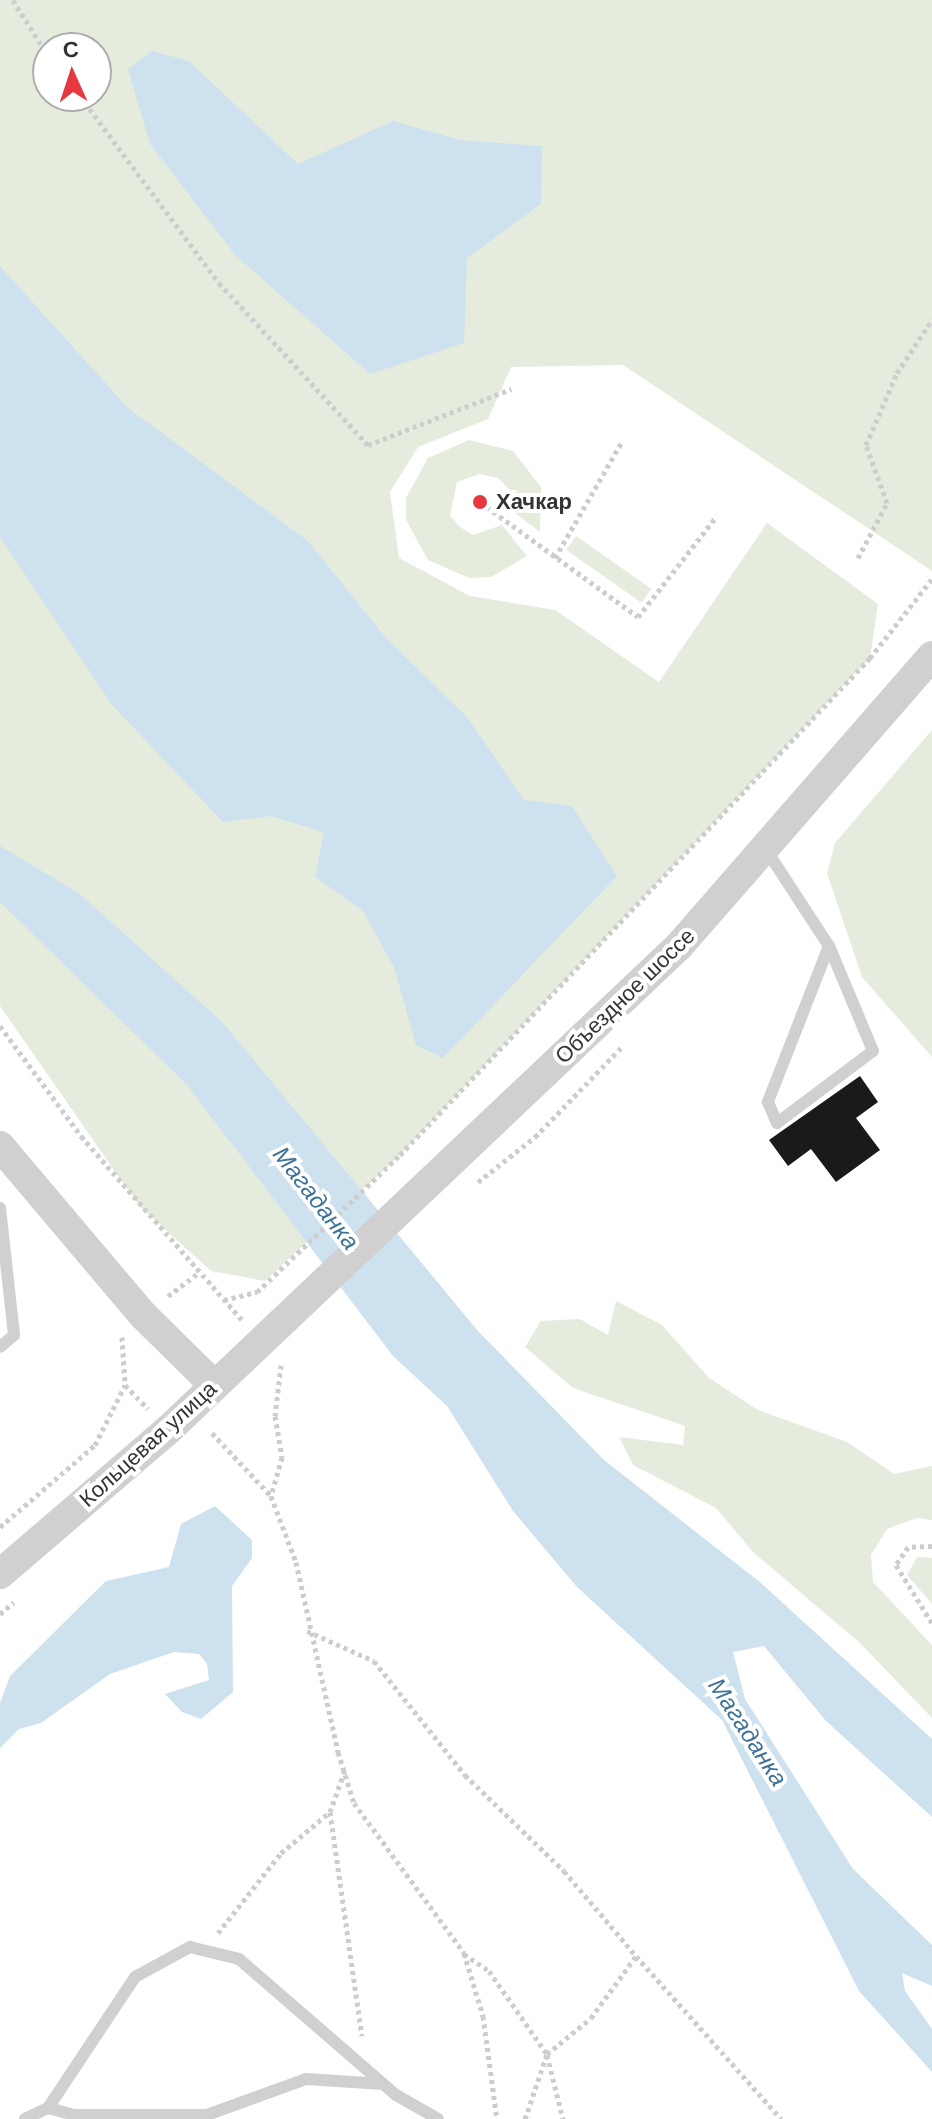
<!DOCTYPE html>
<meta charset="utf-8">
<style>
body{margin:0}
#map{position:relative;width:932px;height:2119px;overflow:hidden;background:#fff;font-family:"DM Sans",sans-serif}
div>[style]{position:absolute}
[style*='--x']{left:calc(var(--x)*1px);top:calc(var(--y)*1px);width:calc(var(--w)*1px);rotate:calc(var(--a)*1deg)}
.green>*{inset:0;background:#e5ecde;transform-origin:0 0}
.water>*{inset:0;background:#cee1ee}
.building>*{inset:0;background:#1a1a1a}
.path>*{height:5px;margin-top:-2.5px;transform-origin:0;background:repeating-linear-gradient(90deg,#cdcdcd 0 4px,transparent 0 8px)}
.service>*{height:12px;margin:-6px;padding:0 6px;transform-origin:6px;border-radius:6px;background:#d0d0d0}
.tertiary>*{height:30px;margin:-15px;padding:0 15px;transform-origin:15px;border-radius:15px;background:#d0d0d0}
.dots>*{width:22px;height:22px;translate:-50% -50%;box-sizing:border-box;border:4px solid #fff;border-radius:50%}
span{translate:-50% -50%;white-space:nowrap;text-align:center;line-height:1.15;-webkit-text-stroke:8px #fff;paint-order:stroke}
.poi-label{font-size:22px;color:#333;font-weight:700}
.left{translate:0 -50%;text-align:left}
.street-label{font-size:22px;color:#333}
.water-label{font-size:24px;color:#3e7297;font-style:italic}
.north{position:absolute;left:32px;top:32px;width:80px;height:80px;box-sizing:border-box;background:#fff;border:2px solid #adadad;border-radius:50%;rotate:357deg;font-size:22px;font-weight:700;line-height:32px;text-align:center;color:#333}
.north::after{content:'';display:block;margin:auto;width:28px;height:36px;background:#e7373f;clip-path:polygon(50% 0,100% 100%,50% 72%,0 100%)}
</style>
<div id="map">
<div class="green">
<i style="clip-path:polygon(evenodd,0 0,932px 0,932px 571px,623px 365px,511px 367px,488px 419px,418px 447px,390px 492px,399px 558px,470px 596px,555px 610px,659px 682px,767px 523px,878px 604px,870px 658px,400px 1155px,265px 1281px,211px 1271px,139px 1206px,0 1006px,0 0,48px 48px,96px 48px,96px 96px,48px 96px,48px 48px)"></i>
<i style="clip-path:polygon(469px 440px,513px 451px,541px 487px,540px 532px,515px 513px,512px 492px,498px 478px,479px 474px,457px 482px,450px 516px,460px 527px,473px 535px,502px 525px,527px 556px,491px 577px,469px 578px,428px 560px,406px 520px,406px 498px,428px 458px)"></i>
<i style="left:576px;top:536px;width:92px;height:17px;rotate:35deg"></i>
<i style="clip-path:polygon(932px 730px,932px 1057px,862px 977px,827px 873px,835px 843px)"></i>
<i style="clip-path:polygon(616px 1301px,662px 1325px,709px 1378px,758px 1410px,847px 1442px,894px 1474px,932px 1466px,932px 1520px,917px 1518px,887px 1529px,871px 1555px,873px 1582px,932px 1645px,932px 1718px,859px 1642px,754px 1553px,716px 1508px,633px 1465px,619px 1437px,683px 1445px,685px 1426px,573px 1388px,525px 1347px,541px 1321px,580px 1319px,608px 1335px)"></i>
<i style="clip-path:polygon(917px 1557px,932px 1558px,932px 1604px,907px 1575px)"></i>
</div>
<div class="water">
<i style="clip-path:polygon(152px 51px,189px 61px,298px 164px,393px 121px,460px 140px,542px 146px,541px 204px,467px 258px,464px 343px,370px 374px,236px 256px,150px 144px,128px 69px)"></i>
<i style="clip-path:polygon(0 266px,128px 408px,308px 541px,386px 638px,467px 717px,524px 800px,572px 806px,617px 876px,443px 1058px,416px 1045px,394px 967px,363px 911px,315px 877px,324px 832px,270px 816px,223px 822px,112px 705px,0 537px)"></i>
<i style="clip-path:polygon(0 846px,80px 894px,223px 1023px,478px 1331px,604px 1460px,761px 1583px,932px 1739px,932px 1817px,826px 1721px,764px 1646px,733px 1652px,745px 1699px,853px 1869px,932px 1945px,932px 1986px,902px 1973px,905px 1991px,932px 2029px,932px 2072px,859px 1991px,722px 1720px,577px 1587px,513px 1511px,447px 1406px,393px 1356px,187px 1085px,0 902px)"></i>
<i style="clip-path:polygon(215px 1506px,252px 1540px,252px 1558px,232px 1586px,233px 1692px,201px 1719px,182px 1712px,165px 1694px,209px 1680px,207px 1664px,199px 1654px,174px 1652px,110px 1674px,41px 1723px,19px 1729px,0 1748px,0 1703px,10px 1676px,106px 1581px,169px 1567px,181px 1524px)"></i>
</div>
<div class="building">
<i style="clip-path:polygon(860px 1076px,878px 1102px,856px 1118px,880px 1150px,836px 1182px,811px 1149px,788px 1166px,769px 1140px)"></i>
</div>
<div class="path">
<i style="--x:13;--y:0;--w:66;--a:58"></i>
<i style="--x:80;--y:96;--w:233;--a:53.4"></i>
<i style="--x:219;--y:283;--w:220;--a:47.4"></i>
<i style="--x:368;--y:445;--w:154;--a:-21.4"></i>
<i style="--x:480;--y:502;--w:195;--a:36"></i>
<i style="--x:638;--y:617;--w:128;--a:-52"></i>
<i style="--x:555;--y:558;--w:133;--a:-60.1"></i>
<i style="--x:858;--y:558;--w:62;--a:-62.2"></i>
<i style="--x:887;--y:503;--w:62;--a:-109.9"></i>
<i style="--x:866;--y:445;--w:78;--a:-66.7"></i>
<i style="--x:897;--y:373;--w:64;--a:-56.6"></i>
<i style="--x:0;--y:1026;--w:137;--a:53.6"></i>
<i style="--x:81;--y:1136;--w:246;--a:48.8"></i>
<i style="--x:478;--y:1182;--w:73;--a:-38.3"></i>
<i style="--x:535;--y:1137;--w:125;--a:-46"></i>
<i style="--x:168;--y:1296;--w:36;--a:-37"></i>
<i style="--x:224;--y:1300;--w:34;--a:-14"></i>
<i style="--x:257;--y:1292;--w:198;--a:-43.8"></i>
<i style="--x:400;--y:1155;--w:684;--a:-46.6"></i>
<i style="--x:870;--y:658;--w:100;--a:-51.9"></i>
<i style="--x:122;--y:1337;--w:48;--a:86.4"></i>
<i style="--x:125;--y:1385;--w:33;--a:46"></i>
<i style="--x:281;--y:1365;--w:51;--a:96.7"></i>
<i style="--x:275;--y:1416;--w:42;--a:80.3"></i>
<i style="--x:282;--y:1457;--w:41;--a:105.8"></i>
<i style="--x:271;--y:1496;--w:71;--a:69.3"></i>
<i style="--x:296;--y:1562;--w:195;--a:77.5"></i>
<i style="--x:338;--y:1752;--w:53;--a:72.6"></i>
<i style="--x:354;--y:1803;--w:186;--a:53.7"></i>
<i style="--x:464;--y:1953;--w:66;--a:73.2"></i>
<i style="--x:483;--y:2016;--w:104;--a:82.3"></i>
<i style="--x:212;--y:1433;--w:86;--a:46.9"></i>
<i style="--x:0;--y:1527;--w:125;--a:-40.8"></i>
<i style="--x:95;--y:1445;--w:67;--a:-63.4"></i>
<i style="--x:932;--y:1546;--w:24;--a:178"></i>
<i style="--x:908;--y:1547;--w:22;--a:124"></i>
<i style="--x:896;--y:1565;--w:68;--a:58.2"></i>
<i style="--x:0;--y:1614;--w:18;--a:-41"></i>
<i style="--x:307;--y:1631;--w:73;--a:24.1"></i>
<i style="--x:374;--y:1661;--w:146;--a:51.4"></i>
<i style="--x:465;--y:1775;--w:138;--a:44.1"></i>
<i style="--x:564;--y:1871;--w:111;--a:49.7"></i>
<i style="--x:330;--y:1812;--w:226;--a:81.9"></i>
<i style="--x:218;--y:1933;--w:102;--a:-51.8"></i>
<i style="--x:281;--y:1853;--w:64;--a:-39.9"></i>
<i style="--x:330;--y:1812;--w:48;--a:-70.4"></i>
<i style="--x:464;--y:1954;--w:30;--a:34"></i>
<i style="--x:489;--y:1971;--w:101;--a:55.1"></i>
<i style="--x:547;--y:2054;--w:57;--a:-39.3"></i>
<i style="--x:591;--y:2018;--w:77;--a:-54"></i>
<i style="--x:636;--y:1956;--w:218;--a:48.3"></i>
<i style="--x:547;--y:2055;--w:66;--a:76"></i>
<i style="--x:525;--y:2119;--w:69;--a:-71.3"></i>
</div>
<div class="service">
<i style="--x:767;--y:851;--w:113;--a:56.9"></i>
<i style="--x:829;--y:946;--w:168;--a:111.4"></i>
<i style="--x:768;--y:1102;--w:23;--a:67"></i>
<i style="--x:777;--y:1123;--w:120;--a:-36.9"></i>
<i style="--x:873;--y:1051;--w:114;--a:-112.7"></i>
<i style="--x:0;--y:1208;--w:128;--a:83.7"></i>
<i style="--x:14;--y:1335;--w:18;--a:139"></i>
<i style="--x:48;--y:2108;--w:28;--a:15"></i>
<i style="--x:75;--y:2115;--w:132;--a:0"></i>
<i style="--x:207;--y:2115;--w:105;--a:-20"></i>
<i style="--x:306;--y:2079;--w:77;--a:3.7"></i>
<i style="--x:25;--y:2119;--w:25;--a:-26"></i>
<i style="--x:48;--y:2108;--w:157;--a:-56.4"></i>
<i style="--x:135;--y:1977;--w:63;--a:-28.6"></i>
<i style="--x:190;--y:1947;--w:50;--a:13.8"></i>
<i style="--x:239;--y:1959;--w:208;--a:40.9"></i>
<i style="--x:396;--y:2095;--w:48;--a:29.7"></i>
</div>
<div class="tertiary">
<i style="--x:0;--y:1146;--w:221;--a:49.8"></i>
<i style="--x:143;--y:1315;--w:100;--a:44.6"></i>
<i style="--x:0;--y:1574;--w:221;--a:-40.6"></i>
<i style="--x:168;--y:1430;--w:704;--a:-43.45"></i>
<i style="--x:679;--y:946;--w:385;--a:-48.9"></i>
</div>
<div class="dots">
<i style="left:480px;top:502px;background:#e7373f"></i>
</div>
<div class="poi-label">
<span class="left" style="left:496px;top:502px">Хачкар</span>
</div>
<div class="street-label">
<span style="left:625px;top:996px;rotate:-44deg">Объездное шоссе</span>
<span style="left:148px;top:1444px;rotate:-42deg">Кольцевая улица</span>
</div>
<div class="water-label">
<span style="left:316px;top:1198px;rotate:52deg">Магаданка</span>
<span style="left:748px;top:1732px;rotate:57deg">Магаданка</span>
</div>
<div class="north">С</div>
</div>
